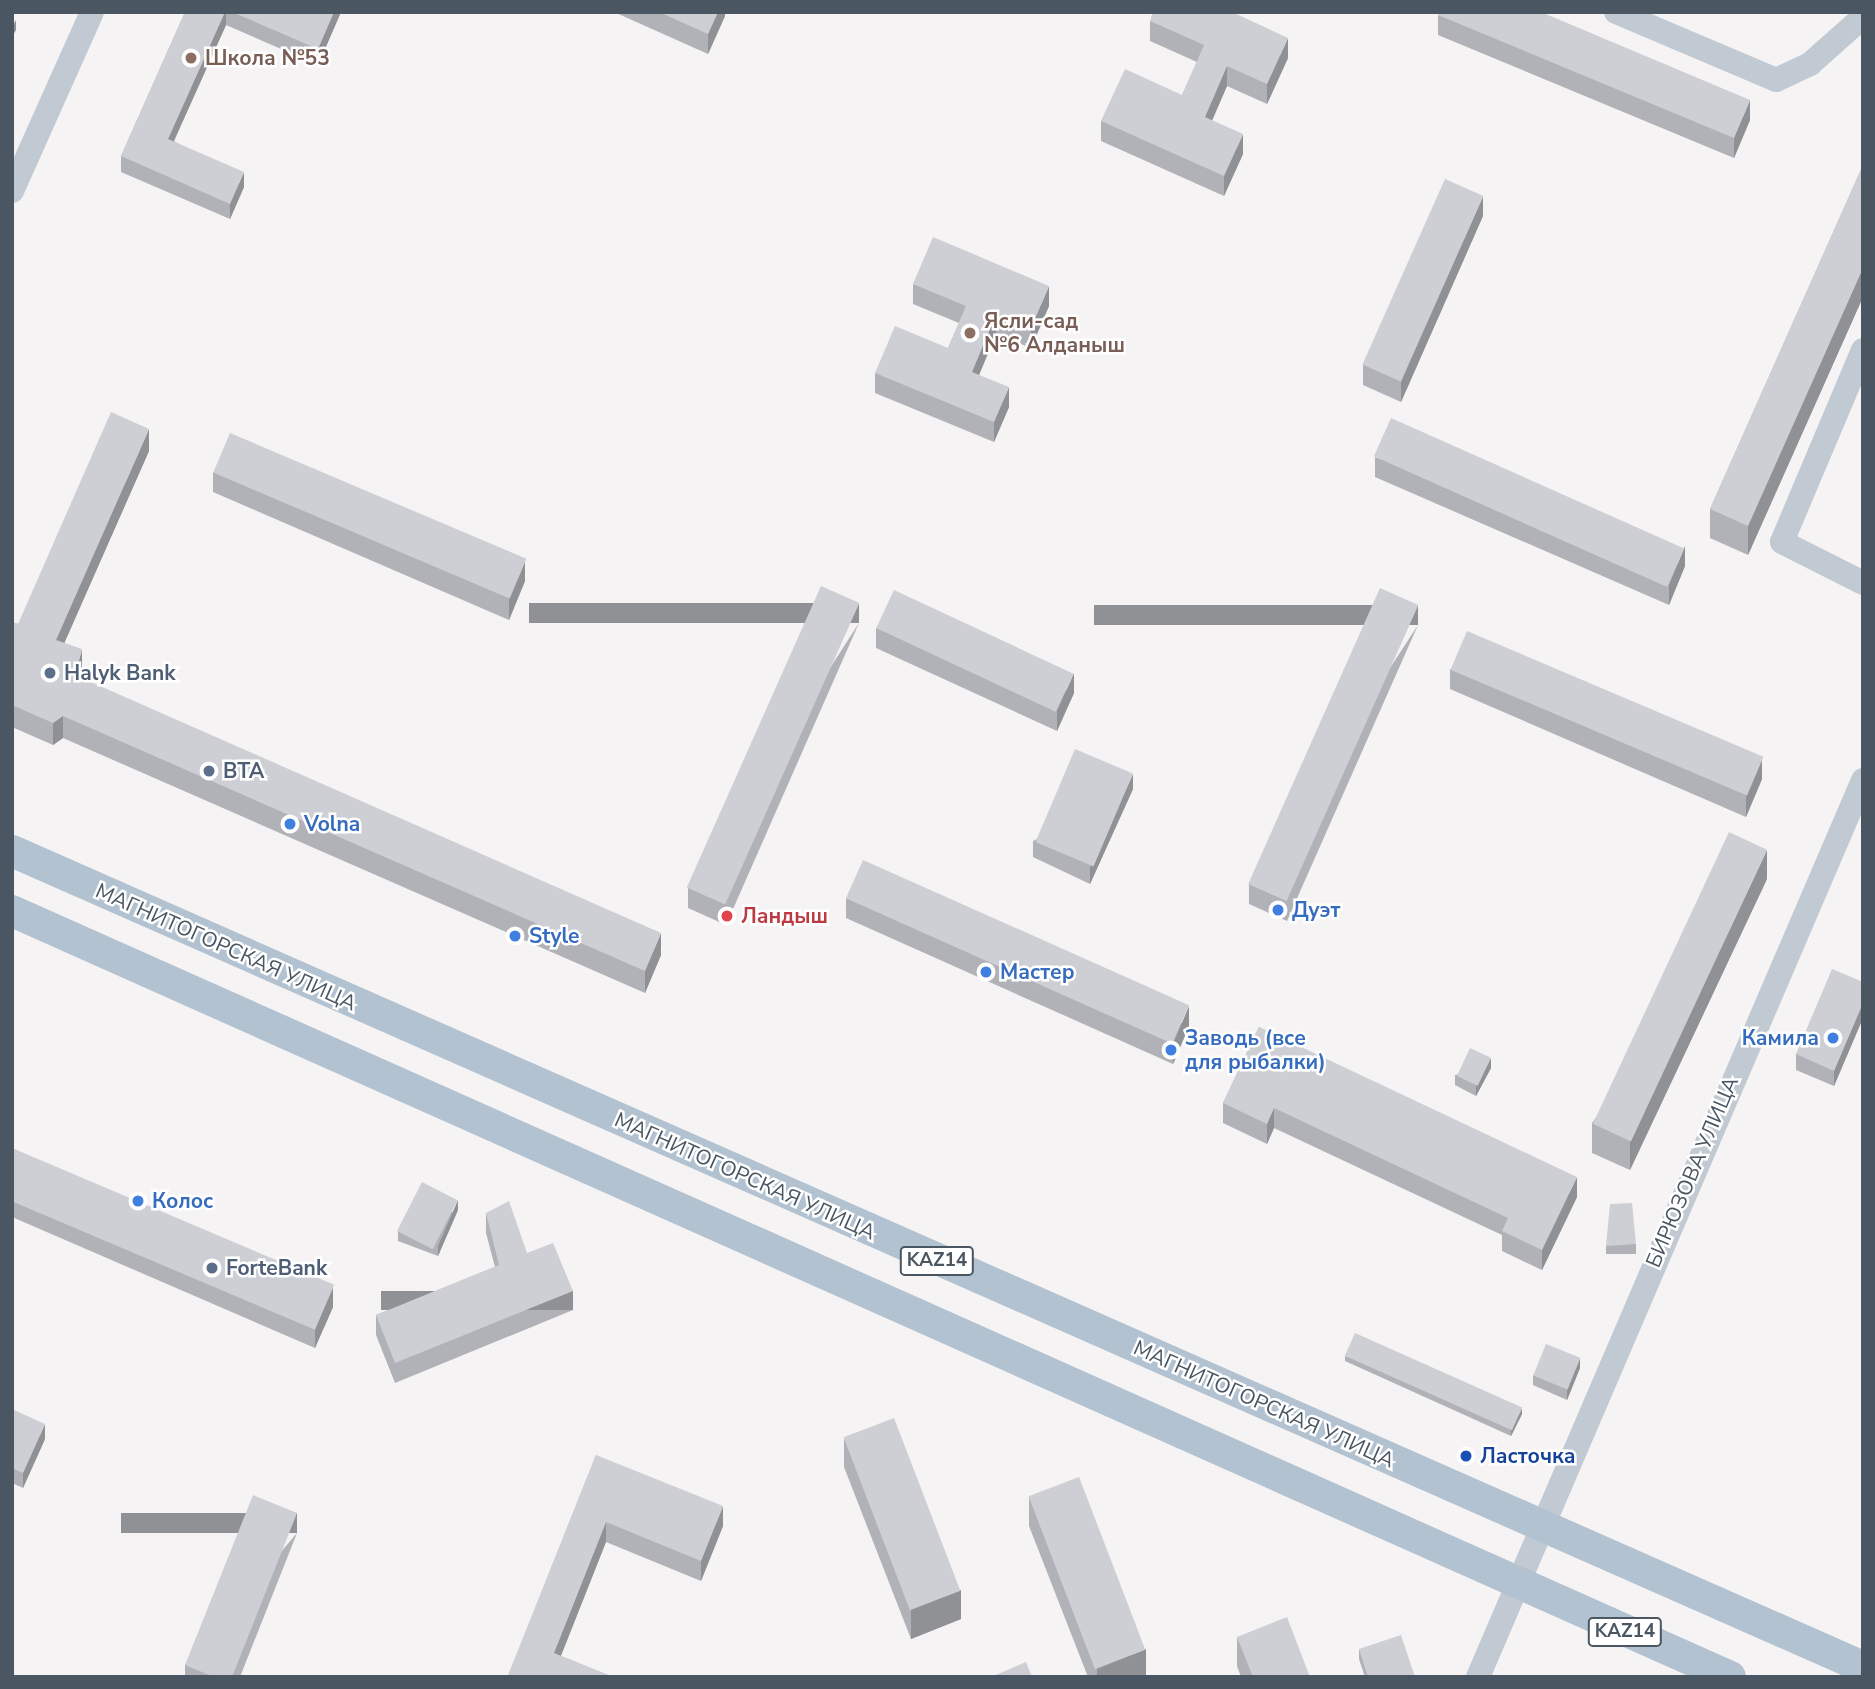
<!DOCTYPE html>
<meta charset="utf-8">
<style>
body{margin:0}
#map{position:relative;width:1875px;height:1689px;overflow:hidden;background:#f5f3f3;font-family:"Nunito Sans",sans-serif}
div>[style]{position:absolute}
[style*='--x']{left:calc(var(--x)*1px);top:calc(var(--y)*1px);width:calc(var(--w)*1px);rotate:calc(var(--a)*1deg)}
.minor>*{height:24px;margin:-12px;padding:0 12px;transform-origin:12px;border-radius:12px;background:#c1cad2}
.major>*{height:32px;margin:-16px;padding:0 16px;transform-origin:16px;border-radius:16px;background:#b3c2d1}
.wall>*{inset:0;background:#b0b2b7;transform-origin:0 0}
.shaded-wall>*{inset:0;background:#909195;transform-origin:0 0}
.building>*{inset:0;background:#cdcfd5;transform-origin:0 0}
.dots>*{width:19px;height:19px;translate:-50% -50%;box-sizing:border-box;border:4px solid #fff;border-radius:50%}
span{translate:-50% -50%;white-space:nowrap;text-align:center;line-height:1.15;-webkit-text-stroke:5px #fff;paint-order:stroke}
.shield-label span{padding:2px 5px;background:#fff;border:2px solid;border-radius:5px;-webkit-text-stroke-width:0}
.shield-label{font-size:19px;color:#4a5661;font-weight:700}
.education-label{font-size:21px;color:#785e54;font-weight:700}
.left{translate:0 -50%;text-align:left}
.service-label{font-size:21px;color:#4e5e75;font-weight:700}
.shop-label{font-size:21px;color:#366cbe;font-weight:700}
.right{translate:-100% -50%;text-align:right}
.health-label{font-size:21px;color:#be3a42;font-weight:700}
.street-label{font-size:21px;color:#4a5661}
.transit-label{font-size:21px;color:#164399;font-weight:700}
.frame{position:absolute;inset:0;border:14px solid #4a5661;pointer-events:none}
</style>
<div id="map">
<div class="minor">
<i style="--x:1616;--y:12;--w:174;--a:23"></i>
<i style="--x:1776;--y:80;--w:38;--a:-25"></i>
<i style="--x:1810;--y:64;--w:71;--a:-41.6"></i>
<i style="--x:12;--y:191;--w:196;--a:-65.9"></i>
<i style="--x:1863;--y:350;--w:208;--a:112.9"></i>
<i style="--x:1782;--y:542;--w:91;--a:26.8"></i>
<i style="--x:1478;--y:1677;--w:976;--a:-66.77"></i>
</div>
<div class="major">
<i style="--x:12;--y:851;--w:2023;--a:23.79"></i>
<i style="--x:12;--y:911;--w:1881;--a:24.03"></i>
</div>
<div class="wall">
<i style="clip-path:polygon(185px 12px,341px 12px,318px 65px,226px 25px,174px 141px,244px 187px,230px 219px,121px 172px,121px 156px)"></i>
<i style="clip-path:polygon(614px 12px,725px 12px,725px 16px,708px 54px)"></i>
<i style="clip-path:polygon(1438px 15px,1750px 120px,1734px 158px,1438px 35px)"></i>
<i style="clip-path:polygon(1150px 21px,1288px 58px,1267px 104px,1227px 86px,1212px 120px,1243px 154px,1224px 196px,1101px 141px,1101px 121px,1182px 95px,1197px 62px,1150px 41px)"></i>
<i style="clip-path:polygon(1863px 165px,1863px 297px,1748px 555px,1710px 538px,1710px 509px)"></i>
<i style="clip-path:polygon(1483px 216px,1401px 402px,1363px 385px,1363px 365px)"></i>
<i style="clip-path:polygon(913px 284px,1049px 306px,1031px 348px,996px 334px,979px 375px,1009px 407px,994px 442px,875px 393px,875px 373px,948px 348px,959px 323px,913px 304px)"></i>
<i style="clip-path:polygon(149px 451px,64px 643px,82px 671px,80px 677px,661px 955px,645px 993px,63px 738px,53px 745px,12px 727px,12px 622px,18px 624px)"></i>
<i style="clip-path:polygon(1375px 457px,1685px 566px,1669px 605px,1375px 477px)"></i>
<i style="clip-path:polygon(213px 472px,525px 581px,509px 620px,213px 492px)"></i>
<i style="clip-path:polygon(859px 623px,726px 925px,688px 908px,688px 888px)"></i>
<i style="clip-path:polygon(1418px 625px,1287px 921px,1249px 904px,1249px 884px)"></i>
<i style="clip-path:polygon(876px 628px,1074px 693px,1057px 731px,876px 648px)"></i>
<i style="clip-path:polygon(1450px 669px,1762px 779px,1746px 817px,1450px 689px)"></i>
<i style="clip-path:polygon(1133px 789px,1090px 884px,1033px 857px,1033px 841px)"></i>
<i style="clip-path:polygon(1767px 879px,1630px 1170px,1592px 1153px,1592px 1123px)"></i>
<i style="clip-path:polygon(846px 898px,1189px 1026px,1173px 1064px,846px 918px)"></i>
<i style="clip-path:polygon(1863px 982px,1863px 1018px,1834px 1086px,1796px 1070px,1796px 1054px)"></i>
<i style="clip-path:polygon(1259px 1027px,1577px 1197px,1542px 1270px,1502px 1251px,1502px 1235px,1274px 1128px,1267px 1144px,1223px 1123px,1223px 1103px)"></i>
<i style="clip-path:polygon(1491px 1068px,1476px 1096px,1455px 1085px,1455px 1075px)"></i>
<i style="clip-path:polygon(12px 1148px,333px 1307px,315px 1348px,12px 1217px)"></i>
<i style="clip-path:polygon(458px 1210px,438px 1256px,398px 1241px,398px 1231px)"></i>
<i style="clip-path:polygon(486px 1213px,527px 1253px,573px 1310px,395px 1383px,376px 1335px,376px 1315px,495px 1267px,486px 1233px)"></i>
<i style="left:1636px;top:1244px;width:10px;height:30px;rotate:90deg"></i>
<i style="clip-path:polygon(1345px 1356px,1522px 1414px,1511px 1436px,1345px 1361px)"></i>
<i style="clip-path:polygon(1580px 1368px,1567px 1400px,1533px 1385px,1533px 1375px)"></i>
<i style="clip-path:polygon(12px 1409px,45px 1439px,23px 1488px,12px 1483px)"></i>
<i style="clip-path:polygon(844px 1438px,961px 1619px,911px 1639px,844px 1467px)"></i>
<i style="clip-path:polygon(596px 1455px,723px 1526px,701px 1581px,606px 1542px,561px 1656px,613px 1677px,508px 1677px)"></i>
<i style="clip-path:polygon(1029px 1497px,1146px 1677px,1088px 1677px,1029px 1526px)"></i>
<i style="clip-path:polygon(297px 1533px,240px 1677px,185px 1677px,185px 1665px)"></i>
<i style="clip-path:polygon(1237px 1637px,1310px 1677px,1241px 1677px,1237px 1666px)"></i>
<i style="clip-path:polygon(1359px 1649px,1415px 1677px,1365px 1677px,1359px 1659px)"></i>
</div>
<div class="shaded-wall">
<i style="clip-path:polygon(225px 12px,226px 12px,226px 25px,168px 154px,168px 139px)"></i>
<i style="clip-path:polygon(334px 12px,341px 12px,318px 65px,318px 49px)"></i>
<i style="clip-path:polygon(718px 12px,725px 12px,725px 16px,708px 54px,708px 34px)"></i>
<i style="clip-path:polygon(16px 20px,16px 30px,12px 37px,12px 27px)"></i>
<i style="clip-path:polygon(1288px 38px,1288px 58px,1267px 104px,1267px 84px)"></i>
<i style="clip-path:polygon(1227px 66px,1227px 86px,1205px 137px,1205px 117px)"></i>
<i style="clip-path:polygon(1750px 100px,1750px 120px,1734px 158px,1734px 138px)"></i>
<i style="clip-path:polygon(1243px 134px,1243px 154px,1224px 196px,1224px 176px)"></i>
<i style="clip-path:polygon(244px 172px,244px 187px,230px 219px,230px 204px)"></i>
<i style="clip-path:polygon(1483px 196px,1483px 216px,1401px 402px,1401px 382px)"></i>
<i style="clip-path:polygon(1863px 268px,1863px 297px,1748px 555px,1748px 526px)"></i>
<i style="clip-path:polygon(1049px 286px,1049px 306px,1031px 348px,1031px 328px)"></i>
<i style="clip-path:polygon(996px 314px,996px 334px,972px 392px,972px 372px)"></i>
<i style="clip-path:polygon(1009px 387px,1009px 407px,994px 442px,994px 422px)"></i>
<i style="clip-path:polygon(149px 429px,149px 451px,56px 662px,56px 640px)"></i>
<i style="clip-path:polygon(1685px 546px,1685px 566px,1669px 605px,1669px 585px)"></i>
<i style="clip-path:polygon(525px 561px,525px 581px,509px 620px,509px 600px)"></i>
<i style="left:859px;top:603px;width:20px;height:330px;rotate:90deg"></i>
<i style="left:1418px;top:605px;width:20px;height:324px;rotate:90deg"></i>
<i style="clip-path:polygon(82px 649px,82px 671px,75px 697px,75px 675px)"></i>
<i style="clip-path:polygon(1074px 673px,1074px 693px,1057px 731px,1057px 711px)"></i>
<i style="clip-path:polygon(63px 716px,63px 738px,53px 745px,53px 723px)"></i>
<i style="clip-path:polygon(1762px 759px,1762px 779px,1746px 817px,1746px 797px)"></i>
<i style="clip-path:polygon(1133px 774px,1133px 789px,1090px 884px,1090px 868px)"></i>
<i style="clip-path:polygon(1767px 850px,1767px 879px,1630px 1170px,1630px 1141px)"></i>
<i style="clip-path:polygon(661px 933px,661px 955px,645px 993px,645px 971px)"></i>
<i style="clip-path:polygon(1863px 1003px,1863px 1018px,1834px 1086px,1834px 1071px)"></i>
<i style="clip-path:polygon(1189px 1006px,1189px 1026px,1173px 1064px,1173px 1044px)"></i>
<i style="clip-path:polygon(1491px 1058px,1491px 1068px,1476px 1096px,1476px 1086px)"></i>
<i style="clip-path:polygon(1274px 1108px,1274px 1128px,1267px 1144px,1267px 1124px)"></i>
<i style="clip-path:polygon(1577px 1177px,1577px 1197px,1542px 1270px,1542px 1250px)"></i>
<i style="clip-path:polygon(458px 1200px,458px 1210px,438px 1256px,438px 1246px)"></i>
<i style="clip-path:polygon(333px 1287px,333px 1307px,315px 1348px,315px 1328px)"></i>
<i style="left:573px;top:1291px;width:19px;height:192px;rotate:90deg"></i>
<i style="clip-path:polygon(1580px 1358px,1580px 1368px,1567px 1400px,1567px 1389px)"></i>
<i style="clip-path:polygon(1522px 1408px,1522px 1414px,1511px 1436px,1511px 1431px)"></i>
<i style="clip-path:polygon(45px 1424px,45px 1439px,23px 1488px,23px 1473px)"></i>
<i style="clip-path:polygon(723px 1506px,723px 1526px,701px 1581px,701px 1561px)"></i>
<i style="left:297px;top:1513px;width:20px;height:176px;rotate:90deg"></i>
<i style="clip-path:polygon(606px 1522px,606px 1542px,554px 1673px,554px 1653px)"></i>
<i style="clip-path:polygon(961px 1590px,961px 1619px,911px 1639px,911px 1610px)"></i>
<i style="clip-path:polygon(1146px 1649px,1146px 1677px,1097px 1677px,1097px 1669px)"></i>
</div>
<div class="building">
<i style="clip-path:polygon(185px 12px,225px 12px,168px 139px,244px 172px,230px 204px,121px 156px)"></i>
<i style="clip-path:polygon(232px 12px,334px 12px,318px 49px)"></i>
<i style="clip-path:polygon(659px 12px,718px 12px,708px 34px)"></i>
<i style="clip-path:polygon(1153px 12px,1232px 12px,1288px 38px,1267px 84px,1227px 66px,1205px 117px,1243px 134px,1224px 176px,1101px 121px,1125px 69px,1182px 95px,1204px 45px,1150px 21px)"></i>
<i style="clip-path:polygon(1439px 12px,1541px 12px,1750px 100px,1734px 138px,1438px 15px)"></i>
<i style="clip-path:polygon(1863px 165px,1863px 268px,1748px 526px,1710px 509px)"></i>
<i style="left:1445px;top:179px;width:42px;height:203px;rotate:24deg"></i>
<i style="clip-path:polygon(933px 237px,1049px 286px,1031px 328px,996px 314px,972px 372px,1009px 387px,994px 422px,875px 373px,895px 326px,948px 348px,966px 306px,913px 284px)"></i>
<i style="clip-path:polygon(111px 412px,149px 429px,56px 640px,82px 649px,75px 675px,661px 933px,645px 971px,63px 716px,53px 723px,12px 705px,12px 622px,18px 624px)"></i>
<i style="left:1391px;top:418px;width:321px;height:42px;rotate:24deg"></i>
<i style="left:230px;top:433px;width:322px;height:43px;rotate:23deg"></i>
<i style="left:821px;top:586px;width:42px;height:330px;rotate:24deg"></i>
<i style="left:1380px;top:588px;width:42px;height:324px;rotate:24deg"></i>
<i style="left:894px;top:590px;width:198px;height:42px;rotate:25deg"></i>
<i style="left:1467px;top:631px;width:322px;height:42px;rotate:23deg"></i>
<i style="left:1075px;top:749px;width:63px;height:101px;rotate:23deg"></i>
<i style="left:1729px;top:832px;width:42px;height:322px;rotate:25deg"></i>
<i style="left:863px;top:860px;width:357px;height:42px;rotate:24deg"></i>
<i style="clip-path:polygon(1832px 969px,1863px 982px,1863px 1003px,1834px 1071px,1796px 1054px)"></i>
<i style="clip-path:polygon(1259px 1027px,1577px 1177px,1542px 1250px,1502px 1231px,1508px 1218px,1274px 1108px,1267px 1124px,1223px 1103px)"></i>
<i style="left:1470px;top:1048px;width:23px;height:31px;rotate:25deg"></i>
<i style="left:12px;top:1148px;width:350px;height:49px;rotate:23deg"></i>
<i style="left:422px;top:1182px;width:40px;height:55px;rotate:27deg"></i>
<i style="clip-path:polygon(509px 1201px,527px 1253px,553px 1243px,573px 1291px,395px 1363px,376px 1315px,499px 1265px,486px 1213px)"></i>
<i style="clip-path:polygon(1632px 1203px,1636px 1244px,1606px 1246px,1610px 1204px)"></i>
<i style="left:1355px;top:1333px;width:183px;height:25px;rotate:24deg"></i>
<i style="left:1546px;top:1344px;width:37px;height:34px;rotate:22deg"></i>
<i style="clip-path:polygon(12px 1409px,45px 1424px,23px 1473px,12px 1468px)"></i>
<i style="left:894px;top:1418px;width:185px;height:54px;rotate:69deg"></i>
<i style="clip-path:polygon(596px 1455px,723px 1506px,701px 1561px,606px 1522px,554px 1653px,613px 1677px,512px 1677px,508px 1675px)"></i>
<i style="left:1079px;top:1477px;width:185px;height:54px;rotate:69deg"></i>
<i style="clip-path:polygon(253px 1495px,297px 1513px,232px 1677px,214px 1677px,185px 1665px)"></i>
<i style="clip-path:polygon(1287px 1617px,1310px 1677px,1253px 1677px,1237px 1637px)"></i>
<i style="clip-path:polygon(1401px 1635px,1415px 1677px,1368px 1677px,1359px 1649px)"></i>
<i style="clip-path:polygon(1026px 1662px,1032px 1677px,991px 1677px)"></i>
</div>
<div class="dots">
<i style="left:191px;top:58px;background:#8d6e63"></i>
<i style="left:970px;top:333px;background:#8d6e63"></i>
<i style="left:50px;top:673px;background:#5c6f8a"></i>
<i style="left:209px;top:771px;background:#5c6f8a"></i>
<i style="left:290px;top:824px;background:#3f7fe0"></i>
<i style="left:1278px;top:910px;background:#3f7fe0"></i>
<i style="left:727px;top:916px;background:#e0444e"></i>
<i style="left:515px;top:936px;background:#3f7fe0"></i>
<i style="left:986px;top:972px;background:#3f7fe0"></i>
<i style="left:1833px;top:1038px;background:#3f7fe0"></i>
<i style="left:1171px;top:1050px;background:#3f7fe0"></i>
<i style="left:138px;top:1201px;background:#3f7fe0"></i>
<i style="left:212px;top:1268px;background:#5c6f8a"></i>
<i style="left:1466px;top:1456px;background:#1a4fb4"></i>
</div>
<div class="shield-label">
<span style="left:937px;top:1261px">KAZ14</span>
<span style="left:1625px;top:1632px">KAZ14</span>
</div>
<div class="education-label">
<span class="left" style="left:205px;top:58px">Школа №53</span>
<span class="left" style="left:984px;top:333px">Ясли-сад<br>№6 Алданыш</span>
</div>
<div class="service-label">
<span class="left" style="left:64px;top:673px">Halyk Bank</span>
<span class="left" style="left:223px;top:771px">BTA</span>
<span class="left" style="left:226px;top:1268px">ForteBank</span>
</div>
<div class="shop-label">
<span class="left" style="left:304px;top:824px">Volna</span>
<span class="left" style="left:1292px;top:910px">Дуэт</span>
<span class="left" style="left:529px;top:936px">Style</span>
<span class="left" style="left:1000px;top:972px">Мастер</span>
<span class="left" style="left:1185px;top:1050px">Заводь (все<br>для рыбалки)</span>
<span class="right" style="left:1819px;top:1038px">Камила</span>
<span class="left" style="left:152px;top:1201px">Колос</span>
</div>
<div class="health-label">
<span class="left" style="left:741px;top:916px">Ландыш</span>
</div>
<div class="street-label">
<span style="left:226px;top:947px;rotate:24deg">МАГНИТОГОРСКАЯ УЛИЦА</span>
<span style="left:1692px;top:1172px;rotate:-67deg">БИРЮЗОВА УЛИЦА</span>
<span style="left:745px;top:1176px;rotate:24deg">МАГНИТОГОРСКАЯ УЛИЦА</span>
<span style="left:1264px;top:1404px;rotate:24deg">МАГНИТОГОРСКАЯ УЛИЦА</span>
</div>
<div class="transit-label">
<span class="left" style="left:1480px;top:1456px">Ласточка</span>
</div>
<div class="frame"></div>
</div>
